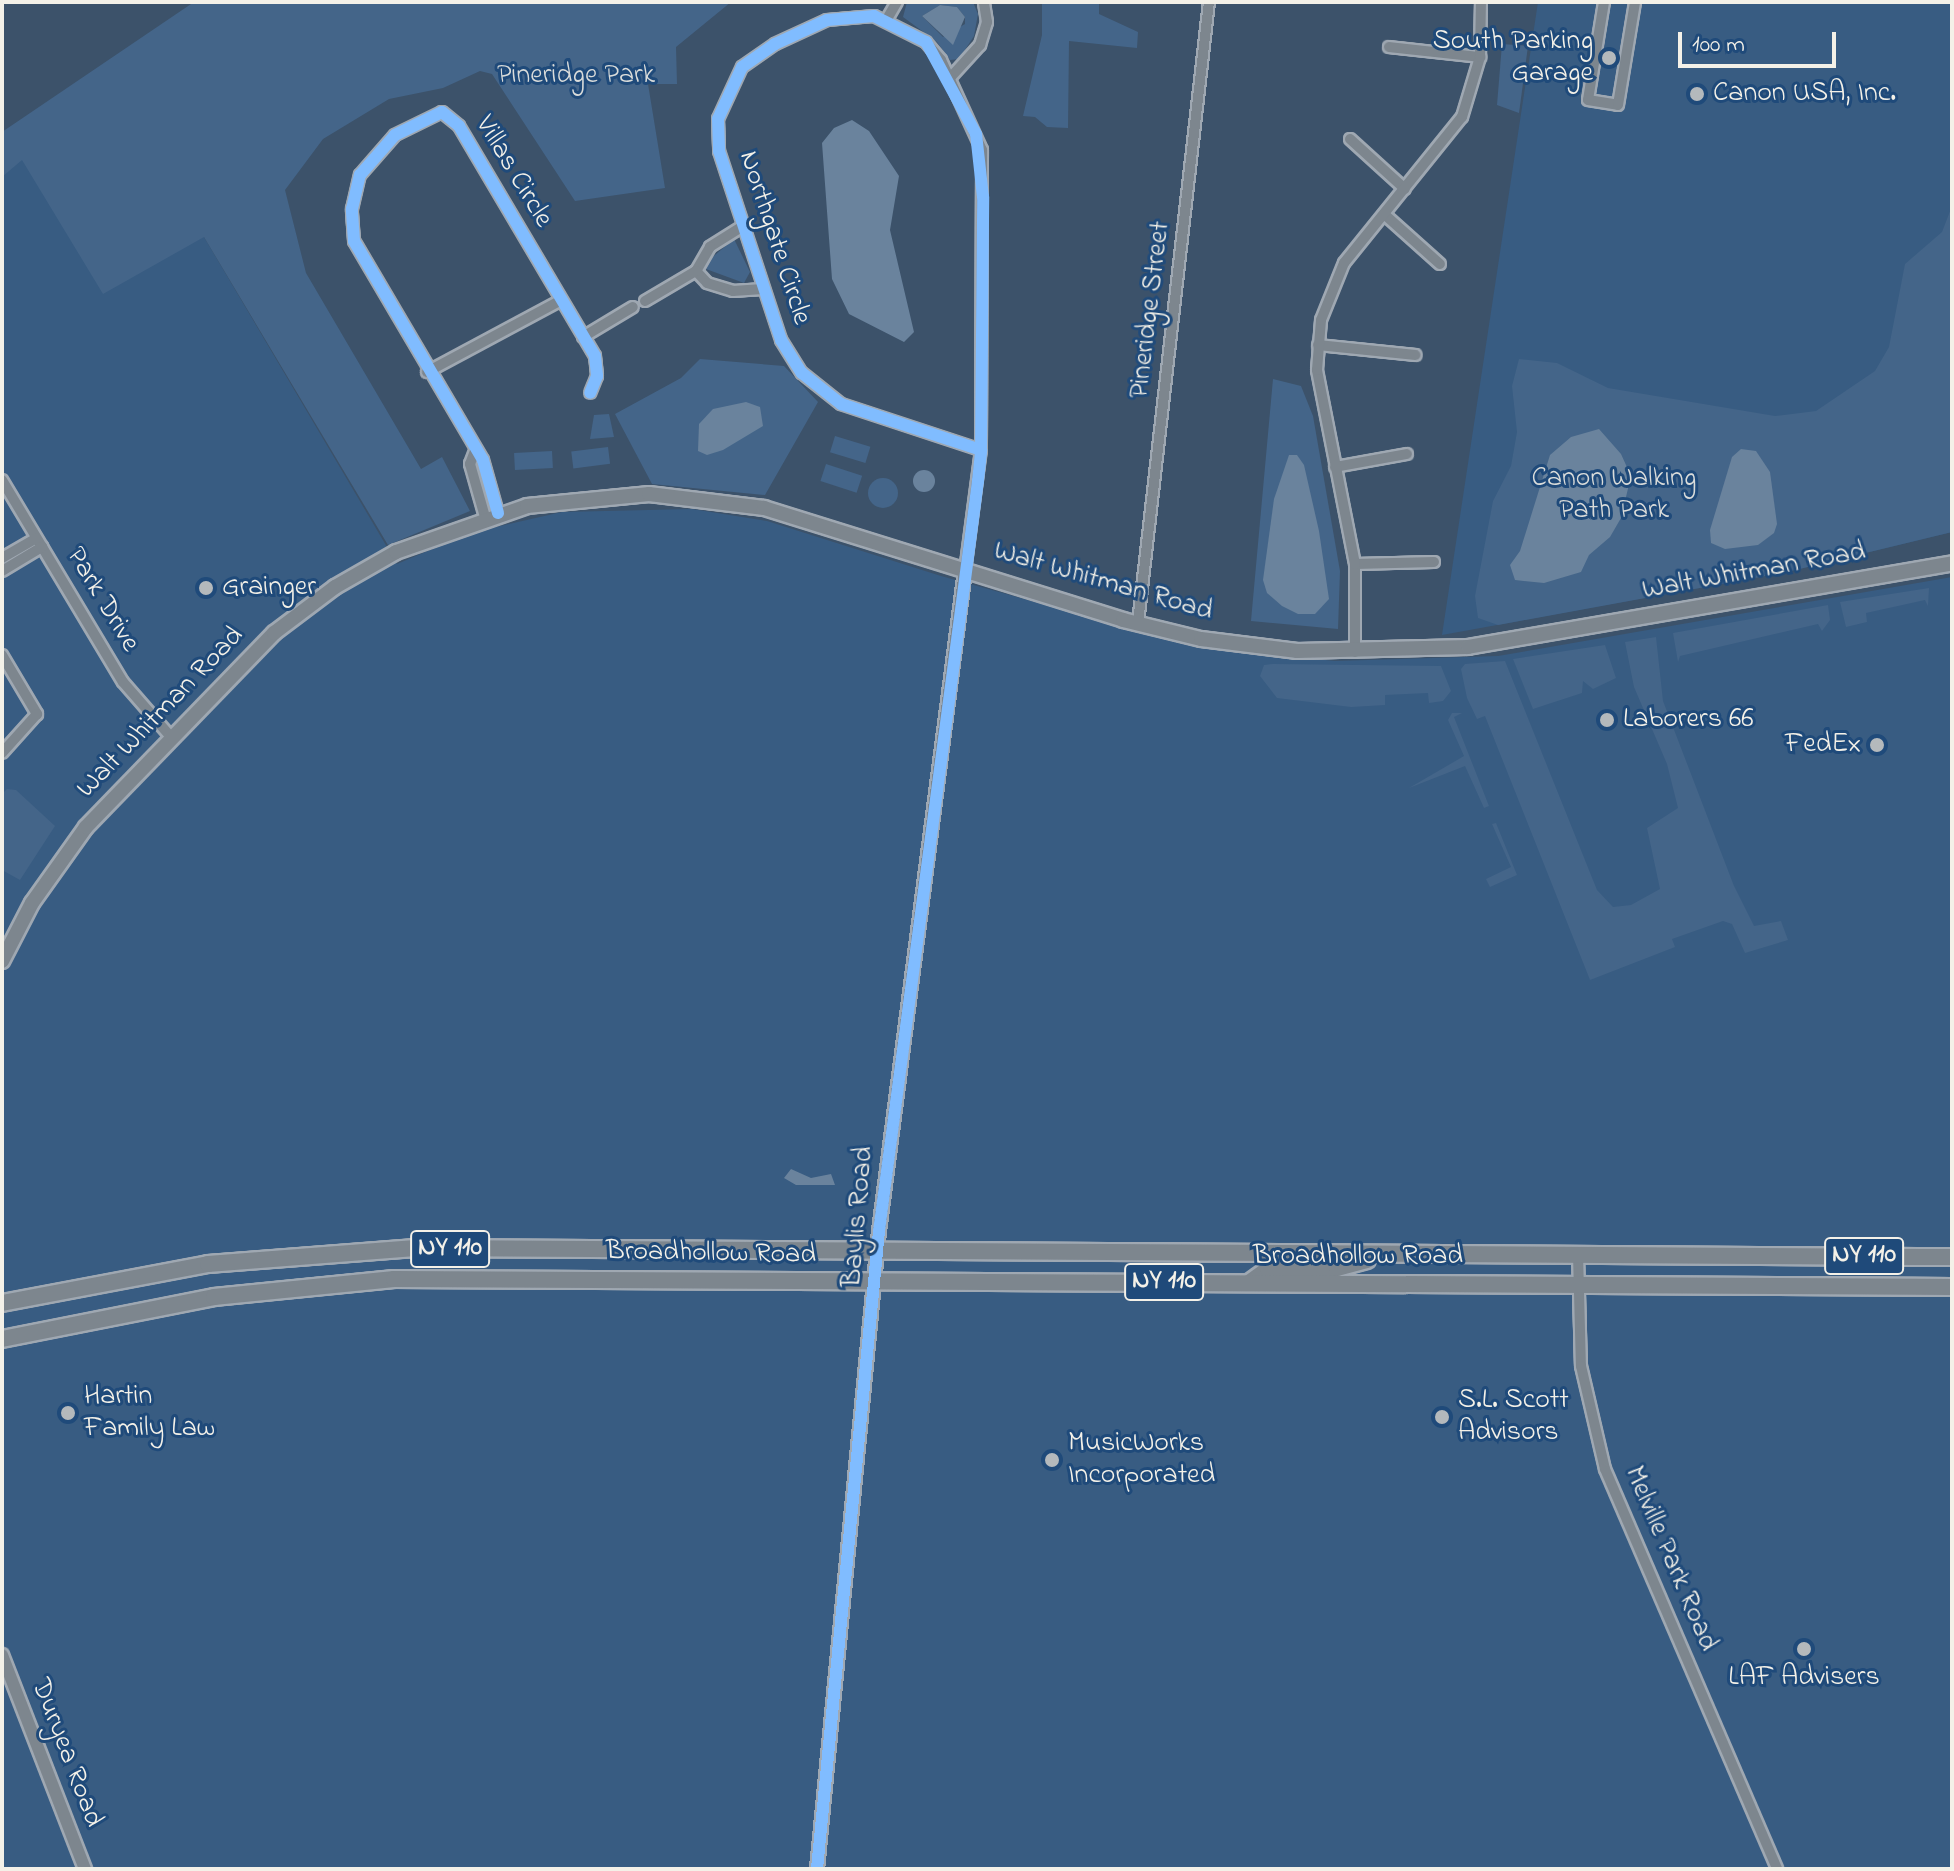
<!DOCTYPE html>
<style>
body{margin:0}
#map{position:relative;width:1954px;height:1871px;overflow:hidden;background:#3c526a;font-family:"Indie Flower",sans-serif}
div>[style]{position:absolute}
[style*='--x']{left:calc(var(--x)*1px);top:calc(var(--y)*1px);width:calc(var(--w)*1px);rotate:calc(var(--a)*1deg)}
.built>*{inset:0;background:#385c82}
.green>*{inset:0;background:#446589;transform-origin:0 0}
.round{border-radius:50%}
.water>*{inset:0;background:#6a839d}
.roads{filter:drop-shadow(2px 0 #9fa8b2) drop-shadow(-2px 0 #9fa8b2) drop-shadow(0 2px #9fa8b2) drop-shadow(0 -2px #9fa8b2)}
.minor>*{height:10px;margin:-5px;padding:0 5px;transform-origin:5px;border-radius:5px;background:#7d868e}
.tertiary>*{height:12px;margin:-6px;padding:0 6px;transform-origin:6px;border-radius:6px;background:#7d868e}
.secondary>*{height:14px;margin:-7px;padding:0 7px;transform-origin:7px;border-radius:7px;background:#7d868e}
.primary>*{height:16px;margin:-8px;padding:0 8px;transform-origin:8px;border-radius:8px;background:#7d868e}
.cycleway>*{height:12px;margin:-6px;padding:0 6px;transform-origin:6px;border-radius:6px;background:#80bcff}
.dots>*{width:22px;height:22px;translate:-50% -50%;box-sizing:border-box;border:4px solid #1f4a7a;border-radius:50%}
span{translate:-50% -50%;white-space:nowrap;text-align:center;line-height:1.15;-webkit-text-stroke:6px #1f4a7a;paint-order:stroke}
.shield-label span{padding:2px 6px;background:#1f4a7a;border:2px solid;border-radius:6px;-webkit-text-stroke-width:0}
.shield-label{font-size:26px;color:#f4f1e8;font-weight:700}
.poi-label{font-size:28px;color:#f4f1e8}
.right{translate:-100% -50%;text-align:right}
.left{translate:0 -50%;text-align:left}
.park-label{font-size:28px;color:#dadcda}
.street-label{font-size:28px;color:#f4f1e8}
.frame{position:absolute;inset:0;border:4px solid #f4f1e8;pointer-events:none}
.scale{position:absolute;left:1678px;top:32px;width:158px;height:36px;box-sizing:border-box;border:4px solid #f4f1e8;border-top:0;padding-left:10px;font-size:24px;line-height:28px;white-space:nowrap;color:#f4f1e8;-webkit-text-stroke:6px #1f4a7a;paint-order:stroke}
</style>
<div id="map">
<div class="built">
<i style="clip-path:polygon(1538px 2px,1952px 2px,1952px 532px,1787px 572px,1442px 635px)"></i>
<i style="clip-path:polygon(2px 135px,204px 237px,397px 564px,470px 533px,562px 512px,692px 509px,767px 521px,941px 576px,1198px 647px,1335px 661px,1498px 656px,1952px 577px,1952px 1869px,2px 1869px)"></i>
</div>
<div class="green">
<i style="clip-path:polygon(194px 2px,731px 2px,676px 47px,677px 84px,648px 84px,665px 188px,575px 201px,492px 74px,480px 71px,443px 88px,389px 99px,323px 139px,285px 190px,306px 273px,421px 469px,442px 457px,470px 511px,388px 545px,204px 237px,103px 294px,22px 160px,2px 177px,2px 132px)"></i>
<i style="clip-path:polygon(evenodd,907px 2px,973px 2px,978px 14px,974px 36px,959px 59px,950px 60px,937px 42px,903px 17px,907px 2px,940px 5px,957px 7px,965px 17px,965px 24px,943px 37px,922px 16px,940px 5px)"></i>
<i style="clip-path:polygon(1042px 2px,1099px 2px,1099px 14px,1138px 32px,1137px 48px,1069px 41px,1068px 128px,1047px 127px,1035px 117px,1023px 116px,1042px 35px)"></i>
<i style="clip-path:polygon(1502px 44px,1528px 46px,1519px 113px,1497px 105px)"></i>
<i style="clip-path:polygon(1952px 206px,1952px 532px,1787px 572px,1498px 625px,1478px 618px,1475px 596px,1493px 501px,1511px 466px,1517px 432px,1512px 386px,1519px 359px,1557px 363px,1608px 388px,1775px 416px,1816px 411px,1875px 371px,1889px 347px,1905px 264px,1942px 232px)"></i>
<i style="clip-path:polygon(734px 239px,750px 272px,744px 283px,706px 269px,709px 260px)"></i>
<i style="clip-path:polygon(700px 359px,784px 366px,818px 402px,765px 495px,652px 484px,615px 414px,681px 378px)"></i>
<i style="clip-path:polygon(1273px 379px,1301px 386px,1313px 416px,1340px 571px,1338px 629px,1251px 621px)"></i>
<i style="clip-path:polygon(609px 414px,614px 437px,590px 439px,594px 415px)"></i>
<i style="left:835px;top:436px;width:37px;height:17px;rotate:17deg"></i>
<i style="left:608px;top:447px;width:17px;height:37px;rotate:83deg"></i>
<i style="left:552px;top:451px;width:17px;height:38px;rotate:87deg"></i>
<i style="left:826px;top:464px;width:38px;height:18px;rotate:18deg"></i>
<i class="round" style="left:868px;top:478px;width:30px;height:30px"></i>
<i style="clip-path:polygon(1929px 588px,1928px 606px,1925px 600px,1866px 613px,1867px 622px,1846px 627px,1840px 602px)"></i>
<i style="clip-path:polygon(1828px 605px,1830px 620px,1822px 631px,1818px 624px,1680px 656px,1678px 662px,1673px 633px)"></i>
<i style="clip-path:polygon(1656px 637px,1663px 701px,1734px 886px,1754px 926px,1781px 921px,1788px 940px,1745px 953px,1732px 924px,1723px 921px,1672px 939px,1675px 947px,1590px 980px,1485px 716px,1477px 719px,1467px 698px,1461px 669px,1465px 664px,1505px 661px,1597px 890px,1613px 907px,1631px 905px,1660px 889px,1647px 828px,1678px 808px,1667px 764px,1634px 687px,1625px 642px)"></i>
<i style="clip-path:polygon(1605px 645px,1616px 678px,1593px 689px,1583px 681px,1582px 693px,1533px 709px,1513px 659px)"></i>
<i style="clip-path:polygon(1273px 664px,1441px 666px,1451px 691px,1443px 701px,1429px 703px,1428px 693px,1385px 695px,1385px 705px,1351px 707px,1277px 698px,1260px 676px,1264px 665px)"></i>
<i style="clip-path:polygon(1452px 713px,1462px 713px,1454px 717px,1489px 806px,1484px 808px,1465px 766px,1409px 788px,1464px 756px,1448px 720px)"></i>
<i style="clip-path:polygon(7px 789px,16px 790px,55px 826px,20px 880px,2px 870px,2px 794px)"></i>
<i style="clip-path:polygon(1496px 823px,1517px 875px,1490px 887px,1486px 879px,1511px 867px,1492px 824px)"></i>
</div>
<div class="water">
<i style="clip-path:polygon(940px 5px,957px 7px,965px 17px,953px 45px,922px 16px)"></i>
<i style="clip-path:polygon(852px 120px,869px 131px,899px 176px,890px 230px,914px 332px,904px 342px,849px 314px,832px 279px,822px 143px,834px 128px)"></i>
<i style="clip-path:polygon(746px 402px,760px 407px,763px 426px,723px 450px,707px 455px,698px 451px,699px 424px,713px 409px)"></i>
<i style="clip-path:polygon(1599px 429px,1621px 454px,1631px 476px,1621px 518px,1610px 537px,1589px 555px,1581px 572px,1544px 583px,1515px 580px,1510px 565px,1520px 551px,1550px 455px,1571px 437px)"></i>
<i style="clip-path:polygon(1741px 449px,1756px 451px,1770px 472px,1777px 524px,1774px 533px,1758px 545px,1725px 549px,1711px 543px,1710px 530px,1732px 457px)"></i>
<i style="clip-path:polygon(1289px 455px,1297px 455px,1304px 465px,1319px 531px,1329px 599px,1315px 614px,1298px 614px,1282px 606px,1267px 593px,1263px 580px,1274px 499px)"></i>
<i class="round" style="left:913px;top:470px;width:22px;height:22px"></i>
<i style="clip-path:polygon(791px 1169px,811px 1178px,831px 1174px,835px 1185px,796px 1185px,784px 1178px)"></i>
</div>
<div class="roads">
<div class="minor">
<i style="--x:1604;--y:2;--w:99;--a:99.3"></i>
<i style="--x:1588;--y:100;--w:30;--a:9"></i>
<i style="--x:1618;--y:105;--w:104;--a:-80.6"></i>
<i style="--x:887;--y:19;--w:20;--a:-60"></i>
<i style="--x:1389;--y:47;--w:92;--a:6.3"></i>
<i style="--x:950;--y:78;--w:45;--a:-47.7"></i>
<i style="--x:980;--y:45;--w:24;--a:-73"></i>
<i style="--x:987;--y:22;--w:20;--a:-99"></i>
<i style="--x:1350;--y:139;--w:74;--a:42.3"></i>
<i style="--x:1384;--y:214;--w:75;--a:41.8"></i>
<i style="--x:743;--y:226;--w:39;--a:148"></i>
<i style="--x:710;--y:247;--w:28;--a:120"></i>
<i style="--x:696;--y:271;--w:16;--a:47"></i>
<i style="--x:707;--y:283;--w:27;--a:17"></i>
<i style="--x:733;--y:291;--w:30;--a:-4"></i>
<i style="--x:645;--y:301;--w:59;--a:-30.5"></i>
<i style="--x:583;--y:337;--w:58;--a:-31"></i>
<i style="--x:1318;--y:345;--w:98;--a:5.9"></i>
<i style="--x:427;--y:372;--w:152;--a:-28.2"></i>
<i style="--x:475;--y:451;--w:14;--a:111"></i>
<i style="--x:470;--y:464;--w:55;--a:74.2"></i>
<i style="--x:1335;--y:467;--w:73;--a:-10.2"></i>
<i style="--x:2;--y:480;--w:235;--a:59.1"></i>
<i style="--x:123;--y:682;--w:73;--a:48.9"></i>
<i style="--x:498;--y:513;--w:55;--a:-105.8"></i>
<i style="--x:483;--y:460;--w:254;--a:-120.5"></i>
<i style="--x:354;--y:241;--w:32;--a:-94"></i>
<i style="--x:352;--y:209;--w:35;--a:-77"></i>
<i style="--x:360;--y:175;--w:53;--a:-48.8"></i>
<i style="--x:395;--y:135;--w:52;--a:-26.1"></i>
<i style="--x:442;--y:112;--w:22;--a:39"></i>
<i style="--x:459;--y:126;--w:267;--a:59.4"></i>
<i style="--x:595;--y:356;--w:20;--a:84"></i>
<i style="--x:597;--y:376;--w:18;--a:112"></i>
<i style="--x:2;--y:558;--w:39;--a:-30"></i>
<i style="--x:1355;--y:564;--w:79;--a:-1.5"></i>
<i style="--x:2;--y:571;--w:47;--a:-31"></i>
<i style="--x:965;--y:571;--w:122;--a:-82.5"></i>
<i style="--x:981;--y:450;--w:300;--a:-89.8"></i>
<i style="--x:982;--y:150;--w:99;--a:-114.5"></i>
<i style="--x:941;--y:60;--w:23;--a:-130"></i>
<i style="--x:926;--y:42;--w:58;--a:-153.4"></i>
<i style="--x:874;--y:16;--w:47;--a:175.1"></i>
<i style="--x:827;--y:20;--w:57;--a:155.2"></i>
<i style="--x:775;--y:44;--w:40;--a:145.1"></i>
<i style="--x:742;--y:67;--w:57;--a:114.8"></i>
<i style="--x:718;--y:119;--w:32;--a:88"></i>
<i style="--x:719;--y:151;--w:199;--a:71.8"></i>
<i style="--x:781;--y:340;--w:39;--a:58"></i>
<i style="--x:802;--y:373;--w:50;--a:38.5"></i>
<i style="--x:841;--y:404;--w:147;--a:18.2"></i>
<i style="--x:1138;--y:623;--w:625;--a:-83.48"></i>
<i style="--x:1355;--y:652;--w:88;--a:-90"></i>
<i style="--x:1355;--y:564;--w:198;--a:-101.1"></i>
<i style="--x:1317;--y:370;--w:50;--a:-85.4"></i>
<i style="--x:1321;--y:320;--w:61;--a:-68"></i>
<i style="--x:1344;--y:263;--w:188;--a:-51.1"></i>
<i style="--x:1462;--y:117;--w:63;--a:-73.3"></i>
<i style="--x:1480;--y:57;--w:55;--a:-89"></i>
<i style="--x:2;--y:655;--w:69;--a:59.3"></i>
<i style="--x:37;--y:714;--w:52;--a:131.9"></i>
<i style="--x:1578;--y:1254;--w:112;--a:88.5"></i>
<i style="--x:1581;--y:1366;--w:106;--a:76.9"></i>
<i style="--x:1605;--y:1469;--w:435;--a:66.7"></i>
</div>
<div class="tertiary">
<i style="--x:2;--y:1655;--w:230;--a:68.8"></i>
<i style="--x:817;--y:1869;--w:641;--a:-84.45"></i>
<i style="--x:879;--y:1231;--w:666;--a:-82.58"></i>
</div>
<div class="secondary">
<i style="--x:2;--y:961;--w:65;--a:-62.7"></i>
<i style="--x:32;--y:903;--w:93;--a:-54.6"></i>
<i style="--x:86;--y:827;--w:270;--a:-45.9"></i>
<i style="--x:274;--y:633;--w:76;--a:-37"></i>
<i style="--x:335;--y:587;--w:70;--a:-29.8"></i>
<i style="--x:396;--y:552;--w:139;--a:-19.3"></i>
<i style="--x:527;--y:506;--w:123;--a:-5.6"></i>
<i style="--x:649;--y:494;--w:116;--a:6.9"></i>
<i style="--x:764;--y:508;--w:376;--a:17.3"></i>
<i style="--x:1123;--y:620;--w:80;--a:13.7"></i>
<i style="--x:1201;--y:639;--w:97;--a:7.1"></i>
<i style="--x:1297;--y:651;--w:171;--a:-1.3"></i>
<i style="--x:1468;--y:647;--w:491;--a:-9.8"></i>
</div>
<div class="primary">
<i style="--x:1249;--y:1283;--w:24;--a:-36"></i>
<i style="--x:1268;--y:1269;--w:69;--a:-0.8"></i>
<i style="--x:1337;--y:1268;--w:31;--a:-15"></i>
<i style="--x:2;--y:1303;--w:210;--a:-10.7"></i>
<i style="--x:208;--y:1264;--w:211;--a:-4.4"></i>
<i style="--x:418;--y:1248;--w:1534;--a:0.34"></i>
<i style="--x:2;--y:1339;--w:216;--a:-11.2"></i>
<i style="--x:214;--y:1297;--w:181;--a:-5.7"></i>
<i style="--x:394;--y:1279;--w:1558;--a:0.29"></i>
</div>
</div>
<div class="cycleway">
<i style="--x:498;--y:513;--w:55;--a:-105.8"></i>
<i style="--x:483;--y:460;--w:254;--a:-120.5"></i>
<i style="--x:354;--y:241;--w:32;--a:-94"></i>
<i style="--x:352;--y:209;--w:35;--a:-77"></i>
<i style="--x:360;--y:175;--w:53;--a:-48.8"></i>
<i style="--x:395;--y:135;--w:52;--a:-26.1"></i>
<i style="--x:442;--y:112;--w:22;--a:39"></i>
<i style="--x:459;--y:126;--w:267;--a:59.4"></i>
<i style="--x:595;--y:356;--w:20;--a:84"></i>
<i style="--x:597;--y:376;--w:18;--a:112"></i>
<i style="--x:817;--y:1869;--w:641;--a:-84.45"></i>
<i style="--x:879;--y:1231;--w:757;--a:-82.48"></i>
<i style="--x:978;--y:481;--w:31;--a:-84"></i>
<i style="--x:981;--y:450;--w:253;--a:-89.5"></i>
<i style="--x:983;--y:197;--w:63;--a:-96.3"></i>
<i style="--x:976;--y:134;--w:105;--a:-118.5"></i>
<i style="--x:926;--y:42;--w:58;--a:-153.4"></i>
<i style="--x:874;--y:16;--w:47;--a:175.1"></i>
<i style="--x:827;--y:20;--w:57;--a:155.2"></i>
<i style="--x:775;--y:44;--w:40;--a:145.1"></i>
<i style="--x:742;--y:67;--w:57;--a:114.8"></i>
<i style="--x:718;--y:119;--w:32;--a:88"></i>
<i style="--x:719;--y:151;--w:199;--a:71.8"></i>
<i style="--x:781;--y:340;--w:39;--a:58"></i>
<i style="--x:802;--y:373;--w:50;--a:38.5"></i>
<i style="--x:841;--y:404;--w:147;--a:18.2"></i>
</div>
<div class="dots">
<i style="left:1609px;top:58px;background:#b4b9bc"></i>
<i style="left:1697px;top:94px;background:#b4b9bc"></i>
<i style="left:206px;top:588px;background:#b4b9bc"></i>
<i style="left:1607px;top:720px;background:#b4b9bc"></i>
<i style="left:1877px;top:745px;background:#b4b9bc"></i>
<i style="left:68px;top:1413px;background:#b4b9bc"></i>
<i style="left:1442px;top:1417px;background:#b4b9bc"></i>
<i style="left:1052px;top:1460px;background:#b4b9bc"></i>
<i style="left:1804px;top:1649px;background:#b4b9bc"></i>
</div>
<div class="shield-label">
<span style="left:450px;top:1249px">NY 110</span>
<span style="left:1864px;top:1256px">NY 110</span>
<span style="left:1164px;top:1282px">NY 110</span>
</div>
<div class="poi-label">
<span class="right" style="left:1593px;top:58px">South Parking<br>Garage</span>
<span class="left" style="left:1713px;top:94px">Canon USA, Inc.</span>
<span class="left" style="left:222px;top:588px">Grainger</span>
<span class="left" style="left:1623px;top:720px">Laborers 66</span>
<span class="right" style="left:1861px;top:745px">FedEx</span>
<span class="left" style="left:84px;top:1413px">Hartin<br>Family Law</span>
<span class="left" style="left:1458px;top:1417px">S.L. Scott<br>Advisors</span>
<span class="left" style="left:1068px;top:1460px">MusicWorks<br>Incorporated</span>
<span style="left:1804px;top:1678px">LAF Advisers</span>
</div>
<div class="park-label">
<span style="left:576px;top:76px">Pineridge Park</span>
<span style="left:1614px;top:495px">Canon Walking<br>Path Park</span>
</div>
<div class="street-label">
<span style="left:513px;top:172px;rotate:59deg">Villas Circle</span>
<span style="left:774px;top:238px;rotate:72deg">Northgate Circle</span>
<span style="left:1151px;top:310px;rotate:-83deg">Pineridge Street</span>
<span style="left:1754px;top:572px;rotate:-10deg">Walt Whitman Road</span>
<span style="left:1103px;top:582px;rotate:16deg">Walt Whitman Road</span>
<span style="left:102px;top:600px;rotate:59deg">Park Drive</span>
<span style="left:161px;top:713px;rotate:-46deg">Walt Whitman Road</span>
<span style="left:859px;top:1217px;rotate:-85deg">Baylis Road</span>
<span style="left:711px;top:1254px;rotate:1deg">Broadhollow Road</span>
<span style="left:1358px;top:1257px">Broadhollow Road</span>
<span style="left:1670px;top:1559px;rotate:67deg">Melville Park Road</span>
<span style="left:66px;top:1753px;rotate:69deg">Duryea Road</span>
</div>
<div class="frame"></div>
<div class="scale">100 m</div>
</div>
